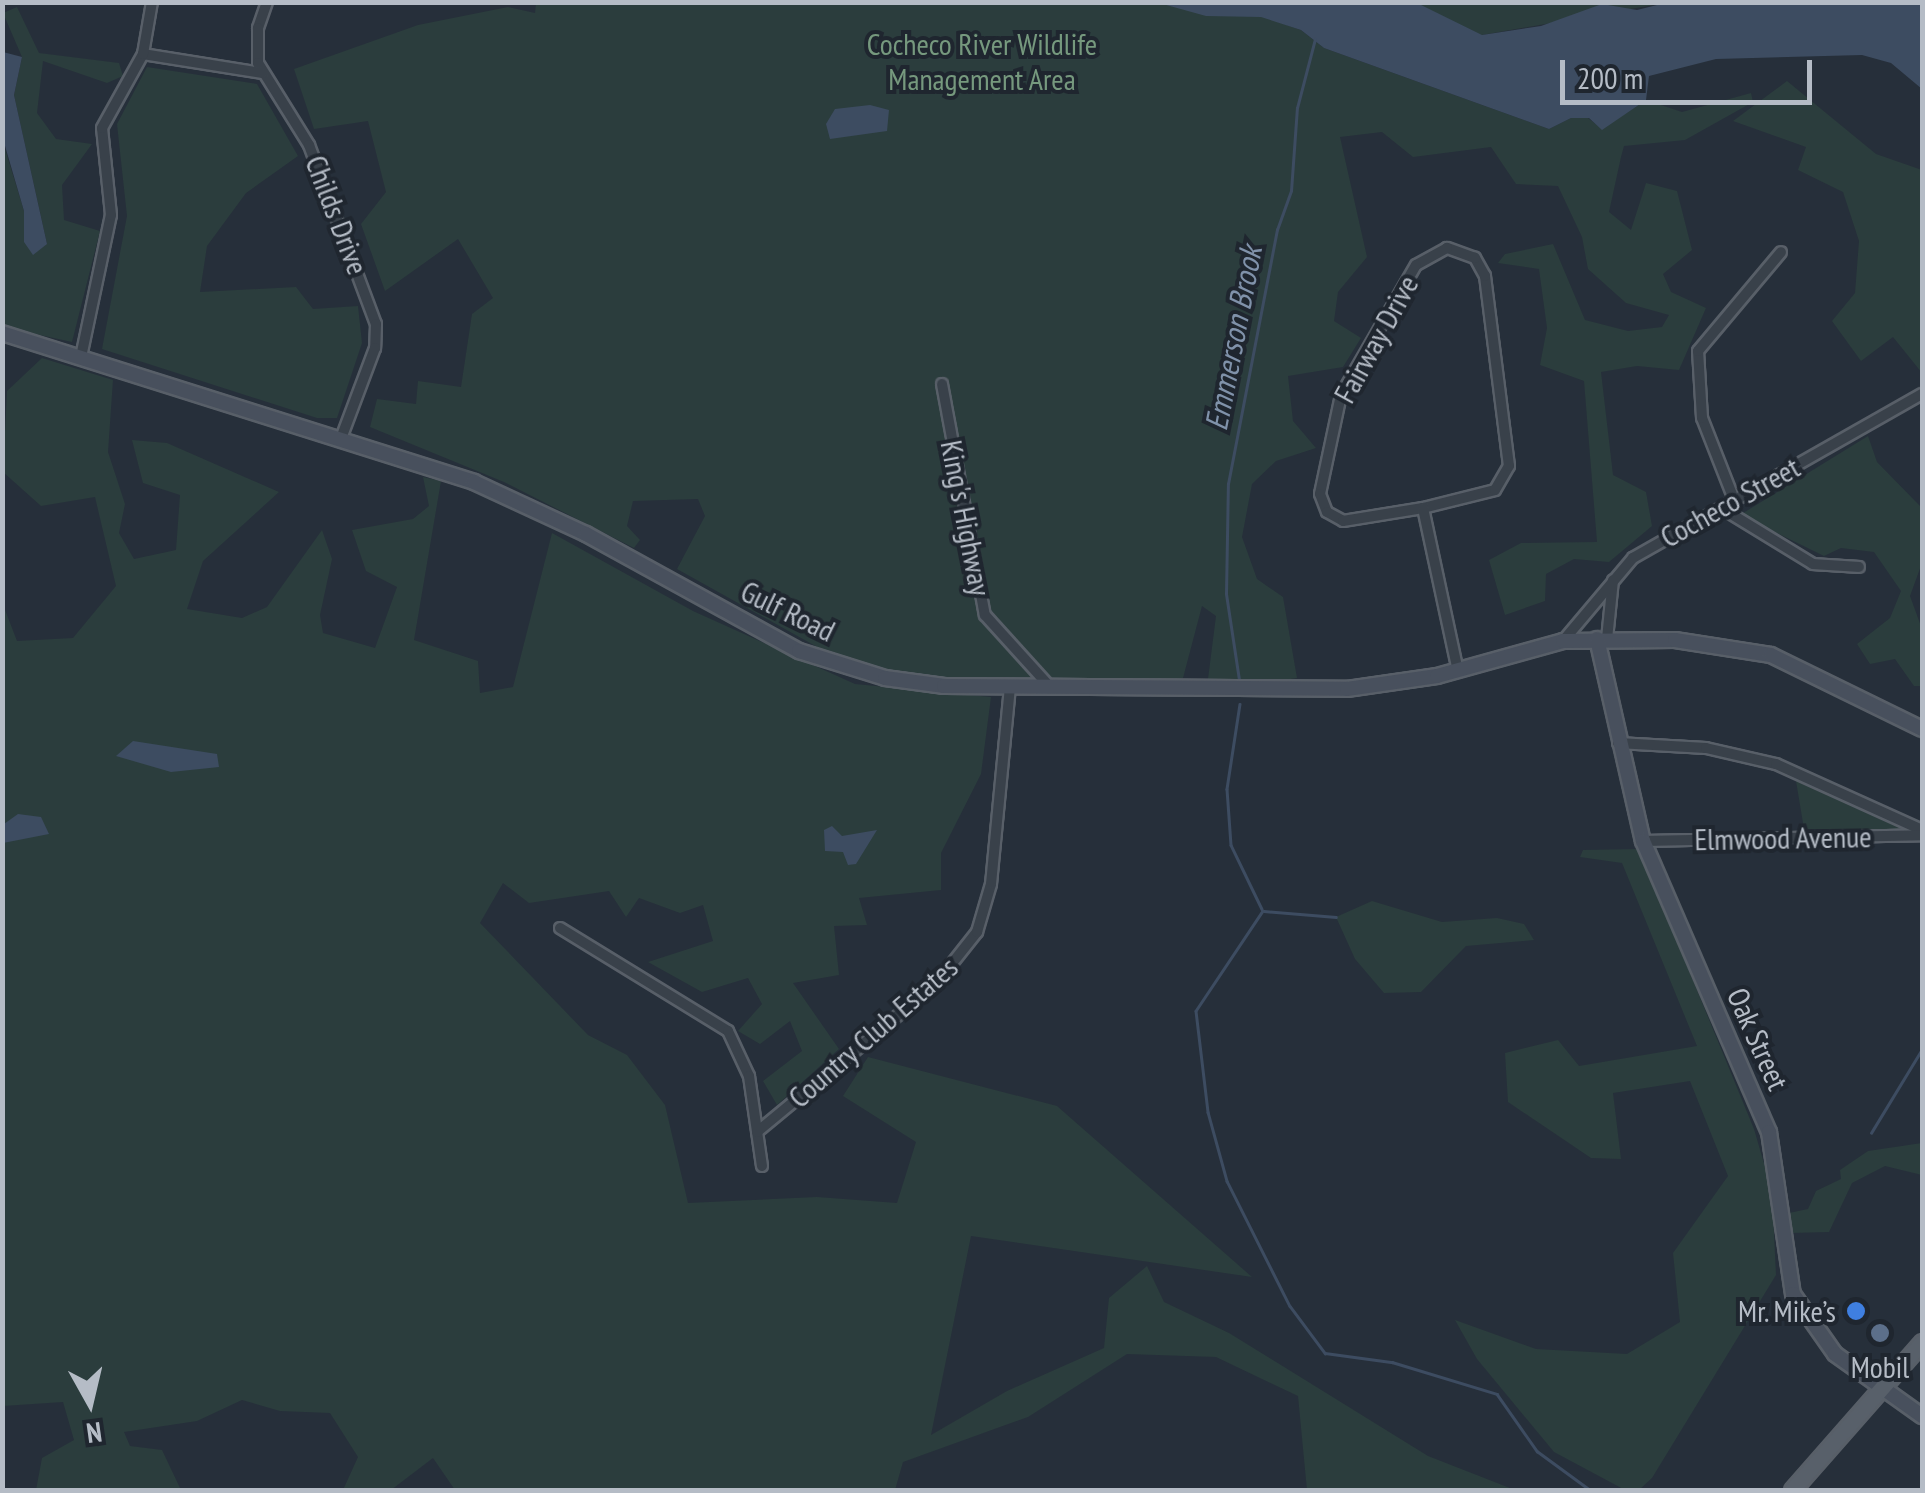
<!DOCTYPE html>
<meta charset="utf-8">
<style>
body{margin:0}
#map{position:relative;width:1925px;height:1493px;overflow:hidden;background:#262f3a;font-family:"PT Sans Narrow",sans-serif}
div>[style]{position:absolute}
[style*='--x']{left:calc(var(--x)*1px);top:calc(var(--y)*1px);width:calc(var(--w)*1px);rotate:calc(var(--a)*1deg)}
.green>*{inset:0;background:#2b3d3d}
.water>*{inset:0;background:#3d4c61}
.stream>*{height:2.5px;margin:-1.25px;padding:0 1.25px;transform-origin:1.25px;border-radius:1.25px;background:#3d4c61}
.roads{filter:drop-shadow(2px 0 #585f68) drop-shadow(-2px 0 #585f68) drop-shadow(0 2px #585f68) drop-shadow(0 -2px #585f68)}
.street>*{height:10px;margin:-5px;padding:0 5px;transform-origin:5px;border-radius:5px;background:#39414a}
.secondary>*{height:14px;margin:-7px;padding:0 7px;transform-origin:7px;border-radius:7px;background:#48505d}
.primary>*{height:15px;margin:-7.5px;padding:0 7.5px;transform-origin:7.5px;border-radius:7.5px;background:#58606a}
.dots>*{width:28px;height:28px;translate:-50% -50%;box-sizing:border-box;border:5px solid #1f262f;border-radius:50%}
span{translate:-50% -50%;white-space:nowrap;text-align:center;line-height:1.15;-webkit-text-stroke:8px #1f262f;paint-order:stroke}
.park-label{font-size:30px;color:#76997e}
.street-label{font-size:30px;color:#b5bcc6}
.poi-label{font-size:30px;color:#b5bcc6}
.right{translate:-100% -50%;text-align:right}
.water-label{font-size:32px;color:#8092aa;font-style:italic}
.frame{position:absolute;inset:0;border:5px solid #b5bcc6;pointer-events:none}
.north{position:absolute;left:40px;top:1353px;width:100px;height:100px;-webkit-text-stroke:8px #1f262f;paint-order:stroke;rotate:172deg;font-size:28px;font-weight:700;line-height:40px;text-align:center;color:#b5bcc6}
.north::after{content:'';display:block;margin:auto;width:35px;height:45px;background:#b5bcc6;clip-path:polygon(50% 0,100% 100%,50% 72%,0 100%)}
.scale{position:absolute;left:1560px;top:60px;width:252px;height:45px;box-sizing:border-box;border:5px solid #b5bcc6;border-top:0;padding-left:12px;font-size:30px;line-height:35px;white-space:nowrap;color:#b5bcc6;-webkit-text-stroke:8px #1f262f;paint-order:stroke}
</style>
<div id="map">
<div class="green">
<i style="clip-path:polygon(1182px 2px,1258px 15px,1301px 30px,1324px 48px,1549px 129px,1571px 118px,1588px 118px,1602px 129px,1646px 100px,1682px 112px,1751px 93px,1753px 102px,1685px 140px,1624px 146px,1621px 157px,1609px 212px,1631px 230px,1646px 183px,1677px 191px,1692px 250px,1663px 274px,1671px 292px,1706px 308px,1679px 370px,1637px 366px,1601px 372px,1613px 475px,1646px 492px,1652px 526px,1609px 562px,1574px 559px,1546px 574px,1545px 601px,1505px 615px,1489px 560px,1521px 543px,1597px 542px,1584px 381px,1540px 365px,1547px 328px,1539px 269px,1498px 263px,1505px 254px,1553px 244px,1585px 320px,1628px 331px,1662px 327px,1669px 315px,1626px 303px,1588px 269px,1582px 237px,1558px 186px,1516px 184px,1491px 147px,1413px 157px,1382px 132px,1340px 137px,1367px 257px,1338px 292px,1334px 321px,1361px 338px,1343px 367px,1288px 376px,1293px 421px,1316px 448px,1276px 461px,1252px 484px,1242px 537px,1257px 579px,1283px 597px,1297px 678px,1252px 685px,1208px 679px,1216px 616px,1202px 606px,1183px 678px,1150px 685px,958px 682px,897px 673px,828px 653px,677px 569px,705px 516px,698px 499px,633px 501px,627px 526px,640px 540px,634px 548px,504px 482px,370px 427px,377px 399px,416px 404px,418px 381px,461px 387px,472px 314px,493px 298px,458px 239px,385px 291px,361px 224px,386px 192px,368px 121px,314px 129px,294px 69px,418px 25px,508px 7px,535px 13px,536px 3px)"></i>
<i style="clip-path:polygon(1402px 3px,1665px 3px,1482px 35px,1426px 24px)"></i>
<i style="clip-path:polygon(17px 7px,39px 53px,119px 63px,123px 76px,107px 83px,43px 61px,37px 113px,56px 139px,92px 144px,62px 185px,64px 220px,100px 231px,72px 342px,3px 327px,2px 139px,24px 211px,24px 242px,47px 244px,14px 95px,22px 57px,3px 13px)"></i>
<i style="clip-path:polygon(147px 67px,257px 84px,298px 156px,246px 193px,207px 246px,200px 292px,296px 287px,313px 309px,358px 306px,362px 343px,337px 418px,317px 418px,102px 349px,127px 216px,117px 124px)"></i>
<i style="clip-path:polygon(1787px 81px,1876px 154px,1922px 170px,1922px 373px,1893px 337px,1861px 361px,1832px 321px,1855px 293px,1859px 241px,1843px 192px,1798px 170px,1806px 147px,1733px 121px)"></i>
<i style="clip-path:polygon(42px 358px,113px 380px,108px 452px,125px 504px,119px 533px,134px 559px,176px 550px,180px 495px,143px 483px,132px 440px,167px 443px,279px 492px,203px 561px,187px 609px,242px 618px,267px 607px,322px 530px,332px 559px,320px 615px,323px 633px,375px 648px,397px 587px,366px 571px,352px 530px,413px 519px,429px 506px,423px 477px,441px 481px,414px 640px,478px 661px,480px 693px,513px 687px,552px 533px,693px 611px,855px 684px,991px 697px,981px 774px,941px 853px,941px 890px,859px 898px,867px 925px,834px 926px,839px 975px,793px 983px,839px 1049px,777px 1105px,763px 1081px,802px 1051px,790px 1021px,760px 1044px,738px 1031px,762px 1004px,748px 978px,702px 992px,648px 962px,713px 941px,703px 905px,680px 913px,639px 898px,626px 917px,609px 891px,529px 903px,503px 883px,480px 923px,588px 1035px,627px 1055px,665px 1105px,688px 1203px,817px 1197px,897px 1203px,916px 1142px,843px 1096px,868px 1057px,1057px 1106px,1252px 1277px,971px 1236px,931px 1435px,1007px 1391px,1104px 1348px,1109px 1298px,1147px 1266px,1164px 1302px,1229px 1333px,1428px 1456px,1515px 1490px,1307px 1490px,1298px 1396px,1216px 1357px,1127px 1354px,1028px 1417px,903px 1462px,895px 1490px,455px 1490px,433px 1458px,391px 1490px,343px 1490px,358px 1457px,330px 1413px,280px 1411px,242px 1400px,197px 1421px,124px 1432px,130px 1446px,162px 1450px,181px 1490px,36px 1490px,42px 1458px,74px 1440px,63px 1402px,3px 1406px,2px 602px,17px 641px,73px 638px,116px 586px,95px 497px,41px 506px,3px 472px,7px 391px)"></i>
<i style="clip-path:polygon(1868px 436px,1877px 462px,1922px 508px,1922px 563px,1910px 596px,1922px 629px,1922px 686px,1914px 686px,1895px 659px,1870px 664px,1857px 644px,1890px 618px,1901px 591px,1874px 552px,1841px 548px,1824px 556px,1740px 515px)"></i>
<i style="clip-path:polygon(1796px 781px,1902px 829px,1804px 829px)"></i>
<i style="clip-path:polygon(1639px 849px,1754px 1129px,1772px 1191px,1776px 1275px,1652px 1478px,1639px 1490px,1625px 1490px,1554px 1452px,1477px 1359px,1455px 1320px,1536px 1349px,1627px 1354px,1680px 1322px,1673px 1253px,1728px 1176px,1690px 1081px,1613px 1093px,1621px 1159px,1591px 1158px,1508px 1102px,1505px 1053px,1558px 1040px,1579px 1066px,1697px 1046px,1622px 863px,1580px 857px,1583px 850px)"></i>
<i style="clip-path:polygon(1372px 901px,1442px 922px,1497px 918px,1524px 924px,1534px 940px,1466px 946px,1421px 992px,1384px 993px,1355px 959px,1336px 917px)"></i>
<i style="clip-path:polygon(1922px 1143px,1922px 1175px,1885px 1166px,1852px 1183px,1829px 1232px,1791px 1233px,1789px 1213px,1808px 1209px,1816px 1191px,1841px 1179px,1840px 1170px,1868px 1151px)"></i>
</div>
<div class="water">
<i style="clip-path:polygon(1665px 3px,1922px 3px,1922px 89px,1891px 63px,1862px 55px,1716px 59px,1649px 76px,1646px 100px,1602px 130px,1589px 118px,1571px 118px,1549px 129px,1324px 48px,1301px 30px,1261px 17px,1206px 16px,1159px 3px,1417px 3px,1482px 35px,1541px 26px,1602px 4px,1637px 10px)"></i>
<i style="clip-path:polygon(3px 52px,22px 57px,14px 95px,47px 244px,33px 255px,24px 242px,24px 211px,3px 139px)"></i>
<i style="clip-path:polygon(870px 105px,889px 110px,887px 131px,830px 139px,826px 124px,835px 109px)"></i>
<i style="clip-path:polygon(133px 741px,217px 754px,219px 767px,171px 772px,116px 756px)"></i>
<i style="clip-path:polygon(18px 814px,41px 817px,49px 834px,3px 843px,4px 824px)"></i>
<i style="clip-path:polygon(832px 826px,842px 836px,877px 830px,856px 864px,848px 865px,843px 852px,825px 851px,824px 830px)"></i>
</div>
<div class="stream">
<i style="--x:1239;--y:680;--w:87;--a:-98.6"></i>
<i style="--x:1226;--y:594;--w:110;--a:-89"></i>
<i style="--x:1228;--y:484;--w:259;--a:-79.1"></i>
<i style="--x:1277;--y:230;--w:41;--a:-70.3"></i>
<i style="--x:1291;--y:191;--w:83;--a:-85.9"></i>
<i style="--x:1297;--y:108;--w:71;--a:-75.4"></i>
<i style="--x:1240;--y:704;--w:86;--a:98.7"></i>
<i style="--x:1227;--y:789;--w:56;--a:85.9"></i>
<i style="--x:1231;--y:845;--w:71;--a:64.2"></i>
<i style="--x:1263;--y:911;--w:120;--a:123.8"></i>
<i style="--x:1196;--y:1011;--w:102;--a:83.2"></i>
<i style="--x:1208;--y:1112;--w:72;--a:74.6"></i>
<i style="--x:1227;--y:1181;--w:140;--a:63.3"></i>
<i style="--x:1290;--y:1306;--w:59;--a:53.3"></i>
<i style="--x:1325;--y:1353;--w:68;--a:7.7"></i>
<i style="--x:1392;--y:1362;--w:110;--a:16.9"></i>
<i style="--x:1497;--y:1394;--w:70;--a:54.9"></i>
<i style="--x:1537;--y:1451;--w:66;--a:36.3"></i>
<i style="--x:1264;--y:911;--w:72;--a:4.8"></i>
<i style="--x:1871;--y:1133;--w:98;--a:-58.7"></i>
</div>
<div class="roads">
<div class="street">
<i style="--x:267;--y:2;--w:28;--a:109"></i>
<i style="--x:258;--y:28;--w:35;--a:90"></i>
<i style="--x:258;--y:63;--w:97;--a:58.1"></i>
<i style="--x:309;--y:145;--w:191;--a:69.5"></i>
<i style="--x:376;--y:324;--w:24;--a:92"></i>
<i style="--x:375;--y:348;--w:94;--a:110.6"></i>
<i style="--x:143;--y:54;--w:121;--a:9.1"></i>
<i style="--x:81;--y:357;--w:145;--a:-78.1"></i>
<i style="--x:111;--y:215;--w:87;--a:-95.9"></i>
<i style="--x:102;--y:128;--w:85;--a:-61"></i>
<i style="--x:143;--y:54;--w:53;--a:-80.2"></i>
<i style="--x:942;--y:384;--w:235;--a:79.5"></i>
<i style="--x:985;--y:615;--w:97;--a:47.9"></i>
<i style="--x:1735;--y:502;--w:90;--a:-111.4"></i>
<i style="--x:1702;--y:418;--w:67;--a:-93.4"></i>
<i style="--x:1698;--y:351;--w:129;--a:-50"></i>
<i style="--x:1423;--y:508;--w:74;--a:-14"></i>
<i style="--x:1495;--y:490;--w:28;--a:-60"></i>
<i style="--x:1509;--y:466;--w:192;--a:-97.2"></i>
<i style="--x:1485;--y:276;--w:21;--a:-119"></i>
<i style="--x:1475;--y:258;--w:30;--a:-160"></i>
<i style="--x:1447;--y:248;--w:35;--a:151"></i>
<i style="--x:1416;--y:265;--w:150;--a:120"></i>
<i style="--x:1341;--y:395;--w:101;--a:102"></i>
<i style="--x:1320;--y:494;--w:19;--a:69"></i>
<i style="--x:1327;--y:512;--w:18;--a:29"></i>
<i style="--x:1343;--y:521;--w:81;--a:-9.2"></i>
<i style="--x:1423;--y:508;--w:167;--a:77.9"></i>
<i style="--x:1723;--y:509;--w:105;--a:31.4"></i>
<i style="--x:1813;--y:564;--w:46;--a:3.7"></i>
<i style="--x:1607;--y:639;--w:59;--a:-84.2"></i>
<i style="--x:1563;--y:641;--w:109;--a:-49.9"></i>
<i style="--x:1633;--y:558;--w:332;--a:-29.6"></i>
<i style="--x:1618;--y:743;--w:88;--a:3.3"></i>
<i style="--x:1706;--y:748;--w:72;--a:12.9"></i>
<i style="--x:1776;--y:764;--w:160;--a:24.3"></i>
<i style="--x:1643;--y:841;--w:279;--a:-1.2"></i>
<i style="--x:560;--y:928;--w:197;--a:31.5"></i>
<i style="--x:728;--y:1031;--w:50;--a:65"></i>
<i style="--x:749;--y:1076;--w:91;--a:81.8"></i>
<i style="--x:757;--y:1132;--w:231;--a:-39.6"></i>
<i style="--x:935;--y:985;--w:68;--a:-51.6"></i>
<i style="--x:977;--y:932;--w:50;--a:-73.7"></i>
<i style="--x:991;--y:884;--w:199;--a:-84.5"></i>
</div>
<div class="secondary">
<i style="--x:2;--y:333;--w:495;--a:17.5"></i>
<i style="--x:474;--y:482;--w:123;--a:24.9"></i>
<i style="--x:586;--y:534;--w:243;--a:28.8"></i>
<i style="--x:799;--y:651;--w:90;--a:17.4"></i>
<i style="--x:885;--y:678;--w:60;--a:7.7"></i>
<i style="--x:944;--y:686;--w:403;--a:0.4"></i>
<i style="--x:1347;--y:689;--w:91;--a:-8.2"></i>
<i style="--x:1437;--y:676;--w:131;--a:-15.5"></i>
<i style="--x:1563;--y:641;--w:112;--a:-0.5"></i>
<i style="--x:1675;--y:640;--w:97;--a:8.9"></i>
<i style="--x:1771;--y:655;--w:168;--a:26.1"></i>
<i style="--x:1597;--y:639;--w:207;--a:77.2"></i>
<i style="--x:1643;--y:841;--w:317;--a:66.6"></i>
<i style="--x:1769;--y:1132;--w:164;--a:81.6"></i>
<i style="--x:1793;--y:1294;--w:73;--a:55"></i>
<i style="--x:1835;--y:1354;--w:107;--a:35.5"></i>
</div>
<div class="primary">
<i style="--x:1792;--y:1490;--w:197;--a:-48.7"></i>
</div>
</div>
<div class="dots">
<i style="left:1856px;top:1311px;background:#3f7fe0"></i>
<i style="left:1880px;top:1333px;background:#5c6f8a"></i>
</div>
<div class="park-label">
<span style="left:982px;top:61px">Cocheco River Wildlife<br>Management Area</span>
</div>
<div class="street-label">
<span style="left:337px;top:215px;rotate:69deg">Childs Drive</span>
<span style="left:1376px;top:339px;rotate:-61deg">Fairway Drive</span>
<span style="left:1730px;top:502px;rotate:-29deg">Cocheco Street</span>
<span style="left:966px;top:518px;rotate:79deg">King's Highway</span>
<span style="left:788px;top:611px;rotate:26deg">Gulf Road</span>
<span style="left:1783px;top:838px;rotate:-1deg">Elmwood Avenue</span>
<span style="left:873px;top:1032px;rotate:-41deg">Country Club Estates</span>
<span style="left:1758px;top:1039px;rotate:66deg">Oak Street</span>
</div>
<div class="poi-label">
<span class="right" style="left:1836px;top:1311px">Mr. Mike’s</span>
<span style="left:1880px;top:1367px">Mobil</span>
</div>
<div class="water-label">
<span style="left:1233px;top:338px;rotate:-79deg">Emmerson Brook</span>
</div>
<div class="frame"></div>
<div class="north">N</div>
<div class="scale">200 m</div>
</div>
